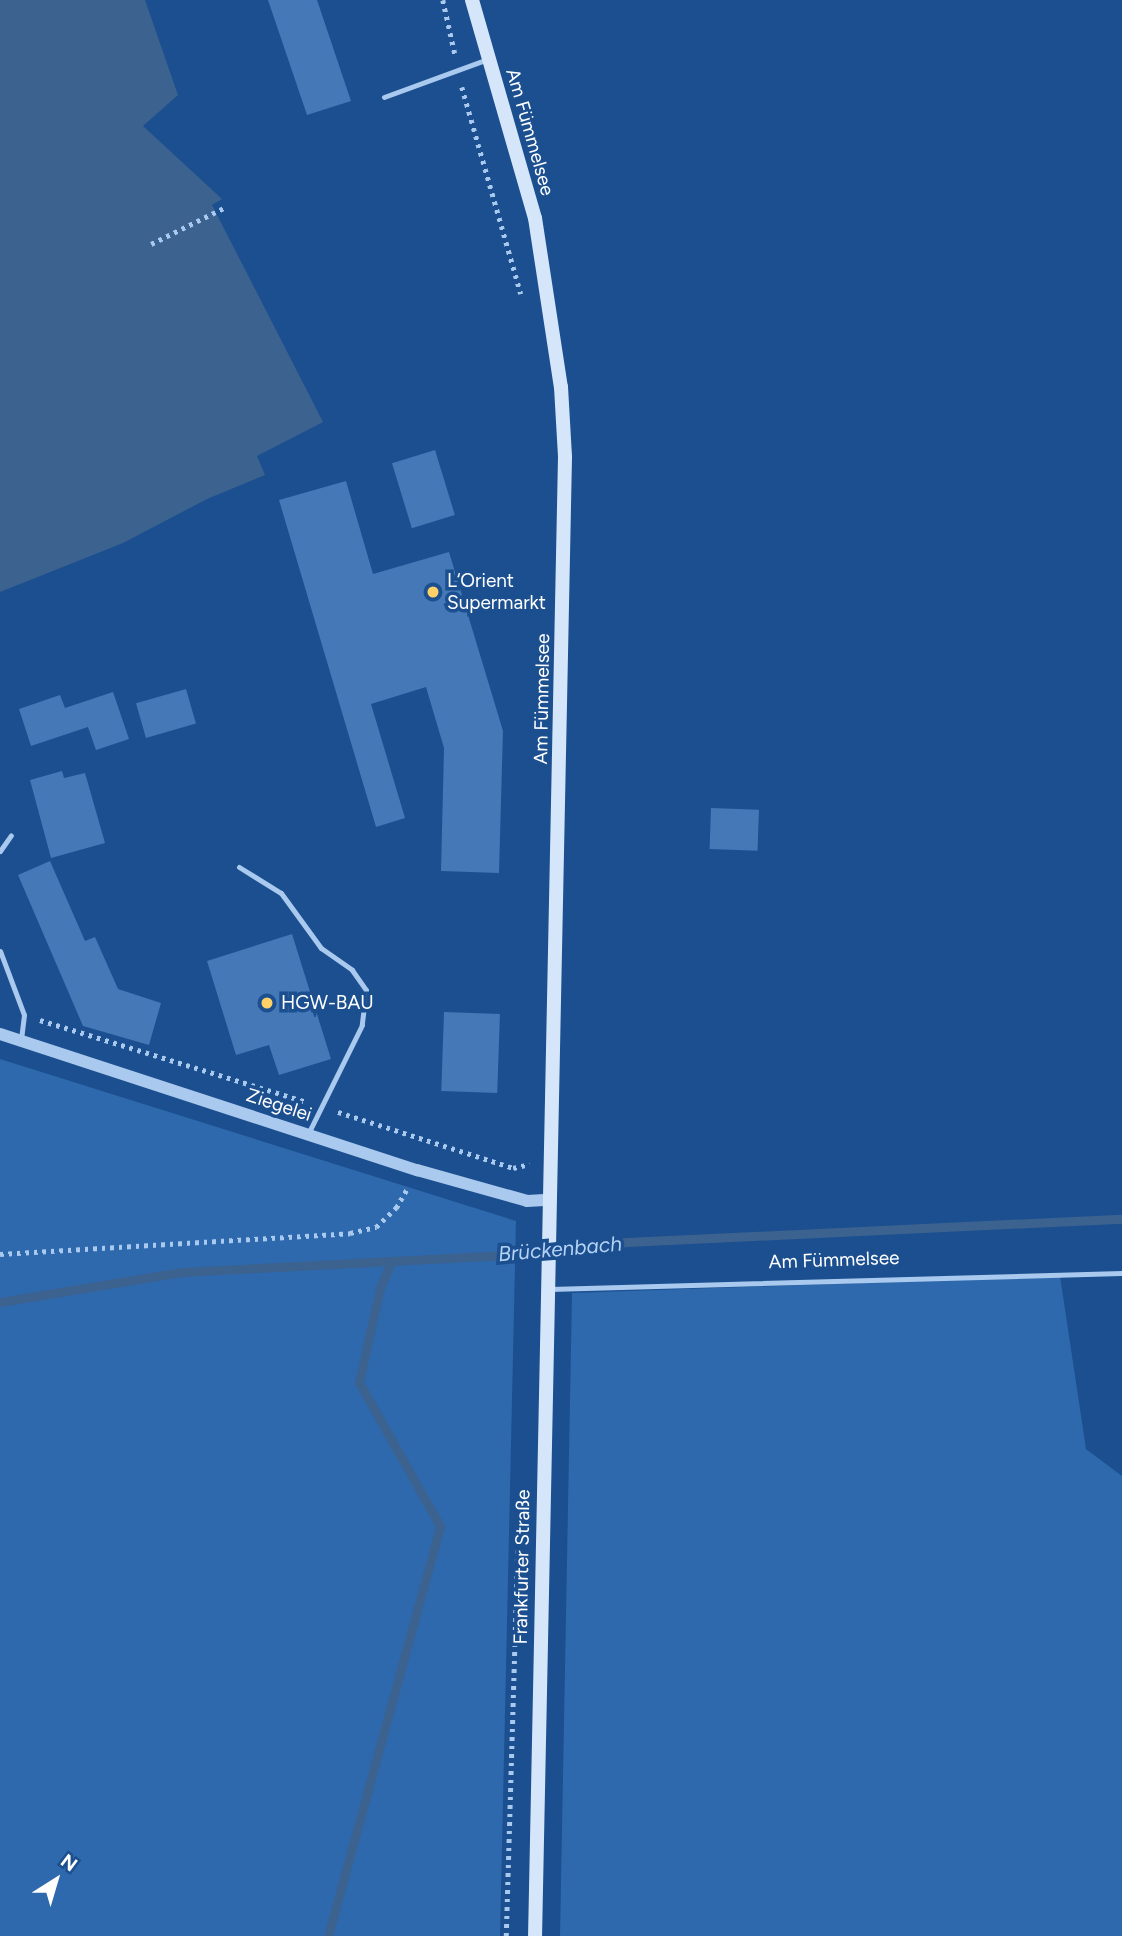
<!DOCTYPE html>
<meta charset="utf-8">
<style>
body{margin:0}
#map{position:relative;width:1122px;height:1936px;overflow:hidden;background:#1b4f8f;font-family:Figtree,sans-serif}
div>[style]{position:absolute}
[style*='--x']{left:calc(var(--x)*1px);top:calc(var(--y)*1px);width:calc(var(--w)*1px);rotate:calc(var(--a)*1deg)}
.green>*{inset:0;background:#2e69ad}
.water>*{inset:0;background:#3c6290}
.stream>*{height:9px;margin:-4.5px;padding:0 4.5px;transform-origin:4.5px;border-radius:4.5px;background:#3c6290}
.building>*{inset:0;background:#4478b7;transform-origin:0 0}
.path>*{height:4.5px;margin-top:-2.25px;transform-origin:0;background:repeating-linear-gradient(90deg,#a9c9ee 0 3.5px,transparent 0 8.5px)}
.service>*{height:5px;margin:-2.5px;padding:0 2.5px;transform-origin:2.5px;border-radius:2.5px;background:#a9c9ee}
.tertiary>*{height:12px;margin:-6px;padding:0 6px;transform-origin:6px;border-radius:6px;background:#a9c9ee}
.secondary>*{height:14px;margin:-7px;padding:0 7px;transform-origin:7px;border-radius:7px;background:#d6e6fa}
.dots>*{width:19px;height:19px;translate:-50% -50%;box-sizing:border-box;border:4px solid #1b4f8f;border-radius:50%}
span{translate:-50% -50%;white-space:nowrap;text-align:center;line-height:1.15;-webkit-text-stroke:7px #1b4f8f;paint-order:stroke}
.street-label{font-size:19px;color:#fff}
.poi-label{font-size:19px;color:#fff}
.left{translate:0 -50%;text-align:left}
.water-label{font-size:21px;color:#b5d3f5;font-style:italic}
.north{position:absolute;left:21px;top:1845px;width:70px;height:70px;-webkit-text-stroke:5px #1b4f8f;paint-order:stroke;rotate:37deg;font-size:19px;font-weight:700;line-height:28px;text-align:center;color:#fff}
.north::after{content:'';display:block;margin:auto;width:24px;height:32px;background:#fff;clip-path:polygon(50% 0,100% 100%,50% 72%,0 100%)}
</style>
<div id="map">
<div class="green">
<i style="clip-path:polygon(0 1059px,516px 1221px,500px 1936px,0 1936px)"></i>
<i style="clip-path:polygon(1060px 1276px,1086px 1449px,1122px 1476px,1122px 1936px,560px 1936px,572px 1293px)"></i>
</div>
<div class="water">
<i style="clip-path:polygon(0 0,145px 0,178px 95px,143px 126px,222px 199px,212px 205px,323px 422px,257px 456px,265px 475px,207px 499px,123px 543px,0 592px)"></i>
</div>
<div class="stream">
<i style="--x:0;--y:1302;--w:184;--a:-9.4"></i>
<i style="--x:182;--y:1272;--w:325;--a:-3"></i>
<i style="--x:507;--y:1255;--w:121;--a:-6.2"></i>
<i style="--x:627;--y:1242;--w:496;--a:-2.7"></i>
<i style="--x:328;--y:1936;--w:425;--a:-74.7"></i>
<i style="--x:440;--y:1526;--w:165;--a:-119.4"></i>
<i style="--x:359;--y:1382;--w:96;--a:-77.4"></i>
<i style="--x:380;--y:1288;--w:28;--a:-67"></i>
</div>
<div class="building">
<i style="clip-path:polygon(268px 0,317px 0,351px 101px,307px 115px)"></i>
<i style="left:435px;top:450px;width:68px;height:45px;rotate:73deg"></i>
<i style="clip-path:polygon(346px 481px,373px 574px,449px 552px,503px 731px,499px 873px,441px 871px,444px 748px,426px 687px,371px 704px,405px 818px,376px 827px,279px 500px)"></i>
<i style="left:186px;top:689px;width:36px;height:52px;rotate:74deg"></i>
<i style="clip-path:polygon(113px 692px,129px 739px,96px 750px,88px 727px,31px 746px,19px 709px,60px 695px,65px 708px)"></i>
<i style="clip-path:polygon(62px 771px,64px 778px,85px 773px,105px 843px,51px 858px,30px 780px)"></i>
<i style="left:711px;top:808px;width:48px;height:41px;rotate:2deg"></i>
<i style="clip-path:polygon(50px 861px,85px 941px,95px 937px,118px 989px,161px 1003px,149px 1045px,83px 1026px,18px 875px)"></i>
<i style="clip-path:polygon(292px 934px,331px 1059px,279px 1075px,269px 1045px,236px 1055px,207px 961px)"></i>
<i style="left:444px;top:1012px;width:56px;height:79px;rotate:2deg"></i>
</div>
<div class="path">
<i style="--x:443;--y:0;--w:55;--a:77.5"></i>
<i style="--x:462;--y:87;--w:215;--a:74.1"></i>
<i style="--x:151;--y:244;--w:81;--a:-26.3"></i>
<i style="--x:40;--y:1020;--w:278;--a:17.1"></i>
<i style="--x:338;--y:1112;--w:184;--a:17.7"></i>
<i style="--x:513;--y:1168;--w:17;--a:-13"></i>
<i style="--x:0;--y:1254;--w:351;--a:-3.4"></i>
<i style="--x:350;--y:1233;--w:27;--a:-13"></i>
<i style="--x:376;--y:1227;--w:28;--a:-44"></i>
<i style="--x:396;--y:1208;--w:24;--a:-60"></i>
<i style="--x:506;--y:1936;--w:433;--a:-88.3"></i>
</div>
<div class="service">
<i style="--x:384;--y:97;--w:111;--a:-20.1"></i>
<i style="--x:0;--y:851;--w:19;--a:-55"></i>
<i style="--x:239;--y:867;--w:49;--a:31.8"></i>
<i style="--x:281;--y:893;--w:68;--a:54"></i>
<i style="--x:321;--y:948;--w:38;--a:35"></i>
<i style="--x:352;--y:970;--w:24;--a:55"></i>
<i style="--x:366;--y:990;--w:35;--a:97"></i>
<i style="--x:362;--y:1025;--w:122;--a:116.4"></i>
<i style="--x:0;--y:951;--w:68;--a:69.4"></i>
<i style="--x:24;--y:1015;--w:26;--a:97"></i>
<i style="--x:550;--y:1289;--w:572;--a:-1.6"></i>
</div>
<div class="tertiary">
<i style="--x:0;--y:1034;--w:439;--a:18.1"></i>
<i style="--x:417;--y:1170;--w:114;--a:15.7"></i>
<i style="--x:527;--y:1201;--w:22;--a:-3"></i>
</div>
<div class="secondary">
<i style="--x:472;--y:0;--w:227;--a:73.9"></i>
<i style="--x:535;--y:218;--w:171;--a:81.3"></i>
<i style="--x:561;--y:387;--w:70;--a:86.7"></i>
<i style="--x:565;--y:457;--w:1479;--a:91.16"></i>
</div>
<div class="dots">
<i style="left:433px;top:592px;background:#ffd166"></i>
<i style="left:267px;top:1003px;background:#ffd166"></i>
</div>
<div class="street-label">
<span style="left:530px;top:132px;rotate:74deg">Am Fümmelsee</span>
<span style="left:542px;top:699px;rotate:-89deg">Am Fümmelsee</span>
<span style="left:279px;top:1105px;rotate:18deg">Ziegelei</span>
<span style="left:834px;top:1260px;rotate:-2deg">Am Fümmelsee</span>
<span style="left:522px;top:1567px;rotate:-89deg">Frankfurter Straße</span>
</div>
<div class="poi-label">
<span class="left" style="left:447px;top:592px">L‘Orient<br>Supermarkt</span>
<span class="left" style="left:281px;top:1003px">HGW-BAU</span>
</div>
<div class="water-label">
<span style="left:560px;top:1249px;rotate:-5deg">Brückenbach</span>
</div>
<div class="north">N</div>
</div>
